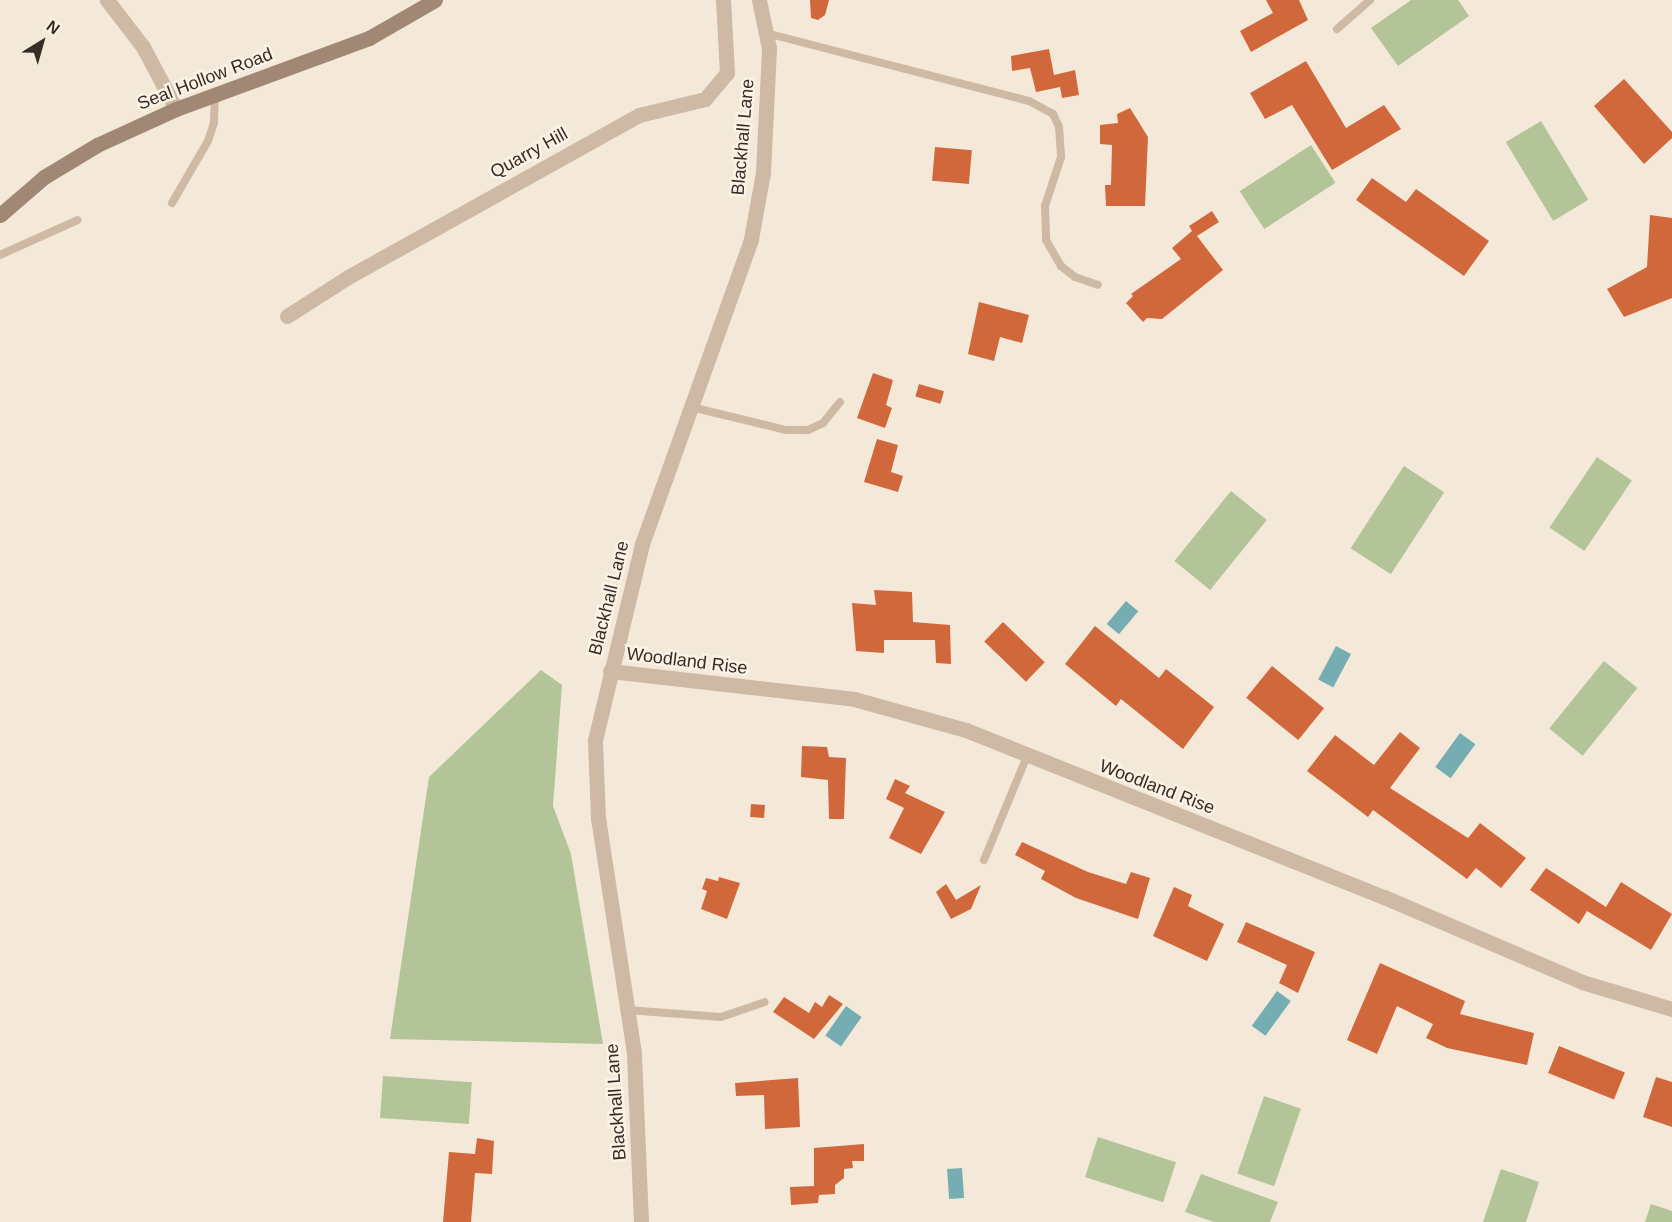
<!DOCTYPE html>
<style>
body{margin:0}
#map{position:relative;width:1672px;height:1222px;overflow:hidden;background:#f4e9d9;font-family:Helvetica,sans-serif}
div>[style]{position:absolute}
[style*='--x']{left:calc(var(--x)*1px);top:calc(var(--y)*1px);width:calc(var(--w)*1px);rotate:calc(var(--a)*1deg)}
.green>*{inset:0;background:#b2c498;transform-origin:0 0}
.water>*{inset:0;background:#76adb3;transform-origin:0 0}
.building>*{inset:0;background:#d0683b;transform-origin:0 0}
.service>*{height:8px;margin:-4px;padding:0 4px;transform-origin:4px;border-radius:4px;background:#cdb9a4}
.minor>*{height:15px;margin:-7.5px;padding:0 7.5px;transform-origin:7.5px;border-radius:7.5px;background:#cdb9a4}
.secondary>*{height:15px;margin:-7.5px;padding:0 7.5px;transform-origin:7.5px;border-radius:7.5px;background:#a08875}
span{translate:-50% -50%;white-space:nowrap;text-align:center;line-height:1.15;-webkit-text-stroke:5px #fbf3e6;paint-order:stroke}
.street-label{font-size:18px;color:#372d26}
.north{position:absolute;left:12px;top:12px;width:60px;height:60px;-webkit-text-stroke:4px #fbf3e6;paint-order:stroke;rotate:37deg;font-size:16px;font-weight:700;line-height:24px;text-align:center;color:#372d26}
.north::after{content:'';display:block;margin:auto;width:21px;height:27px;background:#372d26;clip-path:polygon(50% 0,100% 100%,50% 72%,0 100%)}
</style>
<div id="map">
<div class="green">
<i style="clip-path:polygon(1411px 0,1458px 0,1469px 16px,1398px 66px,1371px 28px)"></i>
<i style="left:1541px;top:121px;width:92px;height:41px;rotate:59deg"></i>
<i style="left:1311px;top:145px;width:45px;height:85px;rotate:57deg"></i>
<i style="left:1597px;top:457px;width:42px;height:85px;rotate:34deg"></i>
<i style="left:1404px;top:466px;width:48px;height:98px;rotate:33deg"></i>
<i style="left:1231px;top:491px;width:46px;height:90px;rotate:39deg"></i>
<i style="left:1604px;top:661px;width:43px;height:87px;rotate:39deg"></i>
<i style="clip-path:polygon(541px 670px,562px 685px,553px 806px,571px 854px,603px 1044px,390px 1039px,429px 777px)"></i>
<i style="left:383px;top:1076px;width:89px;height:42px;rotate:4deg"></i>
<i style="left:1264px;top:1096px;width:39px;height:82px;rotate:19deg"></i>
<i style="left:1098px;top:1137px;width:82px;height:42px;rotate:18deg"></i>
<i style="clip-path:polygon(1501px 1169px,1539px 1182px,1526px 1222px,1483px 1222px)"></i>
<i style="clip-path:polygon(1201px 1174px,1278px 1202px,1270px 1222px,1214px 1222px,1185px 1212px)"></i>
<i style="clip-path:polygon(1651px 1204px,1672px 1211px,1672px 1222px,1645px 1222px)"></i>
</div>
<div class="water">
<i style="left:1126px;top:601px;width:16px;height:30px;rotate:40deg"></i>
<i style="left:1336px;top:646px;width:17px;height:38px;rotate:28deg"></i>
<i style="left:1460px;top:733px;width:19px;height:42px;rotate:36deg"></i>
<i style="left:1277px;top:991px;width:17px;height:43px;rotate:36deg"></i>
<i style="left:846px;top:1006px;width:19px;height:36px;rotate:35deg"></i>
<i style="left:962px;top:1168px;width:30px;height:15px;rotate:86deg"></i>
</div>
<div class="building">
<i style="clip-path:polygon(810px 0,829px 0,825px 15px,818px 20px,811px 18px)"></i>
<i style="clip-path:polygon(1266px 0,1299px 0,1308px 20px,1251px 52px,1240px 31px,1273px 13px)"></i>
<i style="clip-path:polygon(1049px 49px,1054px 75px,1075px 70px,1079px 95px,1062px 98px,1060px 87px,1036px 92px,1030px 68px,1012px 71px,1011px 56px)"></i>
<i style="clip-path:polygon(1306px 61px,1346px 128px,1384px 105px,1401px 129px,1332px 170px,1292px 105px,1265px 119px,1250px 93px)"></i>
<i style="clip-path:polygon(1624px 79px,1672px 132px,1672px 138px,1644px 164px,1594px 106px)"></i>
<i style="clip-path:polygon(1130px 108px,1148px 137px,1145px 206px,1106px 206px,1105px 185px,1111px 185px,1112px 145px,1100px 144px,1100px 125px,1118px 123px,1117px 114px)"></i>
<i style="left:935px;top:147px;width:37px;height:34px;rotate:5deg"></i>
<i style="clip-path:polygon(1372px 178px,1406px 202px,1416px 189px,1489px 241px,1464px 276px,1356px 200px)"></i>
<i style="clip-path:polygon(1212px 211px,1219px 222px,1197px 236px,1223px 270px,1162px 319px,1147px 318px,1143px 322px,1126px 303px,1133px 296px,1131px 294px,1181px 259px,1172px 248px,1192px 231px,1189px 226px)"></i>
<i style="clip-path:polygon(1650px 215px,1672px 218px,1672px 298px,1624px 317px,1607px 289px,1647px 267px)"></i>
<i style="clip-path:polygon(979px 302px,1029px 315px,1022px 343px,1000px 337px,994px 361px,968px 354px)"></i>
<i style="clip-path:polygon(873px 373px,893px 380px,886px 405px,892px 408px,885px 428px,857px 418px)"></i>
<i style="left:919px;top:384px;width:26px;height:13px;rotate:16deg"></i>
<i style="clip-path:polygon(877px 439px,898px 445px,891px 472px,903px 476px,898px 492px,864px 482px)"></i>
<i style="clip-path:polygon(874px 590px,912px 592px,913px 622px,950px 625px,951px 664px,936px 663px,935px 640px,884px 640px,884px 653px,856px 651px,852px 603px,876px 605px)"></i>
<i style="left:1003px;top:622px;width:58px;height:27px;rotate:44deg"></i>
<i style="clip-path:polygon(1095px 626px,1159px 678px,1166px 669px,1214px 707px,1183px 749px,1121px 699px,1116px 706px,1065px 664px)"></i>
<i style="left:1272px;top:666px;width:67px;height:41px;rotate:39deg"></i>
<i style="clip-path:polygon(1400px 732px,1420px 748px,1390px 788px,1468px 838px,1480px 823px,1526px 858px,1501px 888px,1476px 868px,1467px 879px,1373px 810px,1368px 817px,1307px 771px,1335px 735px,1374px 765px)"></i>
<i style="clip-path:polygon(802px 746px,827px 747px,829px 757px,846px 758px,844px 819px,829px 819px,828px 780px,801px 777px)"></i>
<i style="clip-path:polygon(895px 779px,910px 786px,905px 793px,945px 812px,921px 854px,889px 838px,904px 808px,886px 799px)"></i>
<i style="left:751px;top:804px;width:14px;height:13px;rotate:4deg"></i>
<i style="clip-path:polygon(1022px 842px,1088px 872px,1126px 884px,1131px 872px,1150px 878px,1138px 919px,1076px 898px,1041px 879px,1045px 871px,1015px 855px)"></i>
<i style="clip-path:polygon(1546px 868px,1606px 907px,1621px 882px,1672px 914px,1651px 950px,1587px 911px,1579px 924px,1530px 890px)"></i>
<i style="clip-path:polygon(719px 877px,740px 883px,727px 919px,701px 909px,707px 891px,702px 889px,706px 878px,718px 881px)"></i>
<i style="clip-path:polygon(946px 884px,956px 900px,981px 885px,971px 909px,951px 919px,936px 892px)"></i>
<i style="clip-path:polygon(1174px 887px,1192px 895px,1188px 906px,1224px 924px,1207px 961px,1153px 936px)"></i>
<i style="clip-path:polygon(1246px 922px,1315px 952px,1298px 993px,1279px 983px,1287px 965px,1237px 942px)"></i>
<i style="clip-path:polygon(1380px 963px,1465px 1001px,1460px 1014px,1534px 1033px,1527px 1065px,1447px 1048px,1426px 1038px,1433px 1024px,1397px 1006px,1377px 1054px,1347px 1040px)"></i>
<i style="clip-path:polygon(829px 995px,843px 1004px,814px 1039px,773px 1012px,784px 997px,809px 1013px,815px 1002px,822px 1007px)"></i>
<i style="left:1559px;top:1046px;width:71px;height:29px;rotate:22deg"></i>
<i style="clip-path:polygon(1656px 1077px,1672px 1082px,1672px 1127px,1643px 1117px)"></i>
<i style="clip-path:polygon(798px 1078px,800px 1127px,765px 1129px,764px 1095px,736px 1096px,735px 1083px)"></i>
<i style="clip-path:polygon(477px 1138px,494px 1141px,492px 1174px,475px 1173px,471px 1222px,443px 1222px,449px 1152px,475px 1154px)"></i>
<i style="clip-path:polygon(864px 1144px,864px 1161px,852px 1161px,853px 1168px,844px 1169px,844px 1178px,835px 1185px,835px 1194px,819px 1195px,818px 1203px,791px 1205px,790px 1187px,814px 1186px,814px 1148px)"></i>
</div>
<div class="service">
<i style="--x:1337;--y:29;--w:44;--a:-41.3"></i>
<i style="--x:766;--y:33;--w:272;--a:14.5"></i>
<i style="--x:1029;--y:101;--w:27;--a:28"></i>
<i style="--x:1053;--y:114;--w:14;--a:65"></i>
<i style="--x:1059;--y:127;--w:30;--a:86"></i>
<i style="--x:1061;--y:157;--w:52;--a:108.1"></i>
<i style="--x:1045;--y:206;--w:34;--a:88"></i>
<i style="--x:1046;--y:240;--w:30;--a:60"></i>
<i style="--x:1061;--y:266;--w:18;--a:38"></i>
<i style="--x:1075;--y:277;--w:24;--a:19"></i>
<i style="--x:172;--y:203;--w:72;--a:-59.9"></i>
<i style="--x:208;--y:141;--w:19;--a:-72"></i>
<i style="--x:214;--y:123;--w:27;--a:-88"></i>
<i style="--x:0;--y:255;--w:85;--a:-24.2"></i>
<i style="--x:691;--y:407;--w:98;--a:13.6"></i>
<i style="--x:786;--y:430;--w:22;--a:0"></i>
<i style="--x:808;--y:430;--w:17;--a:-25"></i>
<i style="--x:823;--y:423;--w:27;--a:-51"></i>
<i style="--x:984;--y:860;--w:113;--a:-67.5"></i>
<i style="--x:627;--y:1010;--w:94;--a:4.3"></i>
<i style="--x:721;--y:1017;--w:46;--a:-18.8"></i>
</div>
<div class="minor">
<i style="--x:107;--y:0;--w:59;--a:52.5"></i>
<i style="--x:143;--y:47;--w:70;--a:62"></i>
<i style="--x:287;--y:316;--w:72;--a:-32.6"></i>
<i style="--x:348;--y:277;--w:333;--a:-29.1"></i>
<i style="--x:639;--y:115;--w:68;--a:-13.6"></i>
<i style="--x:705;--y:99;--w:34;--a:-50"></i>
<i style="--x:727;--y:73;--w:73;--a:-93.1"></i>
<i style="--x:610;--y:671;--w:246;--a:6.5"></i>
<i style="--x:854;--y:699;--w:116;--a:15.5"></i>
<i style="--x:966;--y:730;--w:450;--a:21.8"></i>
<i style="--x:1384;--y:897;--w:215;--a:23.2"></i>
<i style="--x:1582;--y:982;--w:94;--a:16.7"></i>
<i style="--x:641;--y:1222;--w:169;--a:-92.4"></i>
<i style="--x:634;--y:1053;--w:237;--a:-98.7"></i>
<i style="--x:598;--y:819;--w:79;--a:-92.2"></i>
<i style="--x:595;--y:740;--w:202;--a:-76.5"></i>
<i style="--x:642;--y:544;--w:324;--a:-70.3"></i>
<i style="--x:751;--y:239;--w:68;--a:-79.8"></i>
<i style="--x:763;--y:172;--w:124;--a:-87.2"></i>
<i style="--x:769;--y:48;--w:49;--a:-101.8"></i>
</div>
<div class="secondary">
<i style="--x:0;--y:215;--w:58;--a:-40.8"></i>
<i style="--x:44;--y:177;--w:62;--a:-31.1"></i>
<i style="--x:97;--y:145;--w:87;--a:-24.5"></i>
<i style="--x:176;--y:109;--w:206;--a:-20.2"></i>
<i style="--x:369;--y:38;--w:76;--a:-29.9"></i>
</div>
<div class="street-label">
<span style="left:205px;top:79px;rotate:-21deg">Seal Hollow Road</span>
<span style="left:743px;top:137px;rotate:-85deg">Blackhall Lane</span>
<span style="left:529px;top:153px;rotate:-29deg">Quarry Hill</span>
<span style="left:609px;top:598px;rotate:-76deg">Blackhall Lane</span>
<span style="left:687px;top:661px;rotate:7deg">Woodland Rise</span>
<span style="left:1157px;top:787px;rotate:21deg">Woodland Rise</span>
<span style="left:616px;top:1102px;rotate:-94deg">Blackhall Lane</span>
</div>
<div class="north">N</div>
</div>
